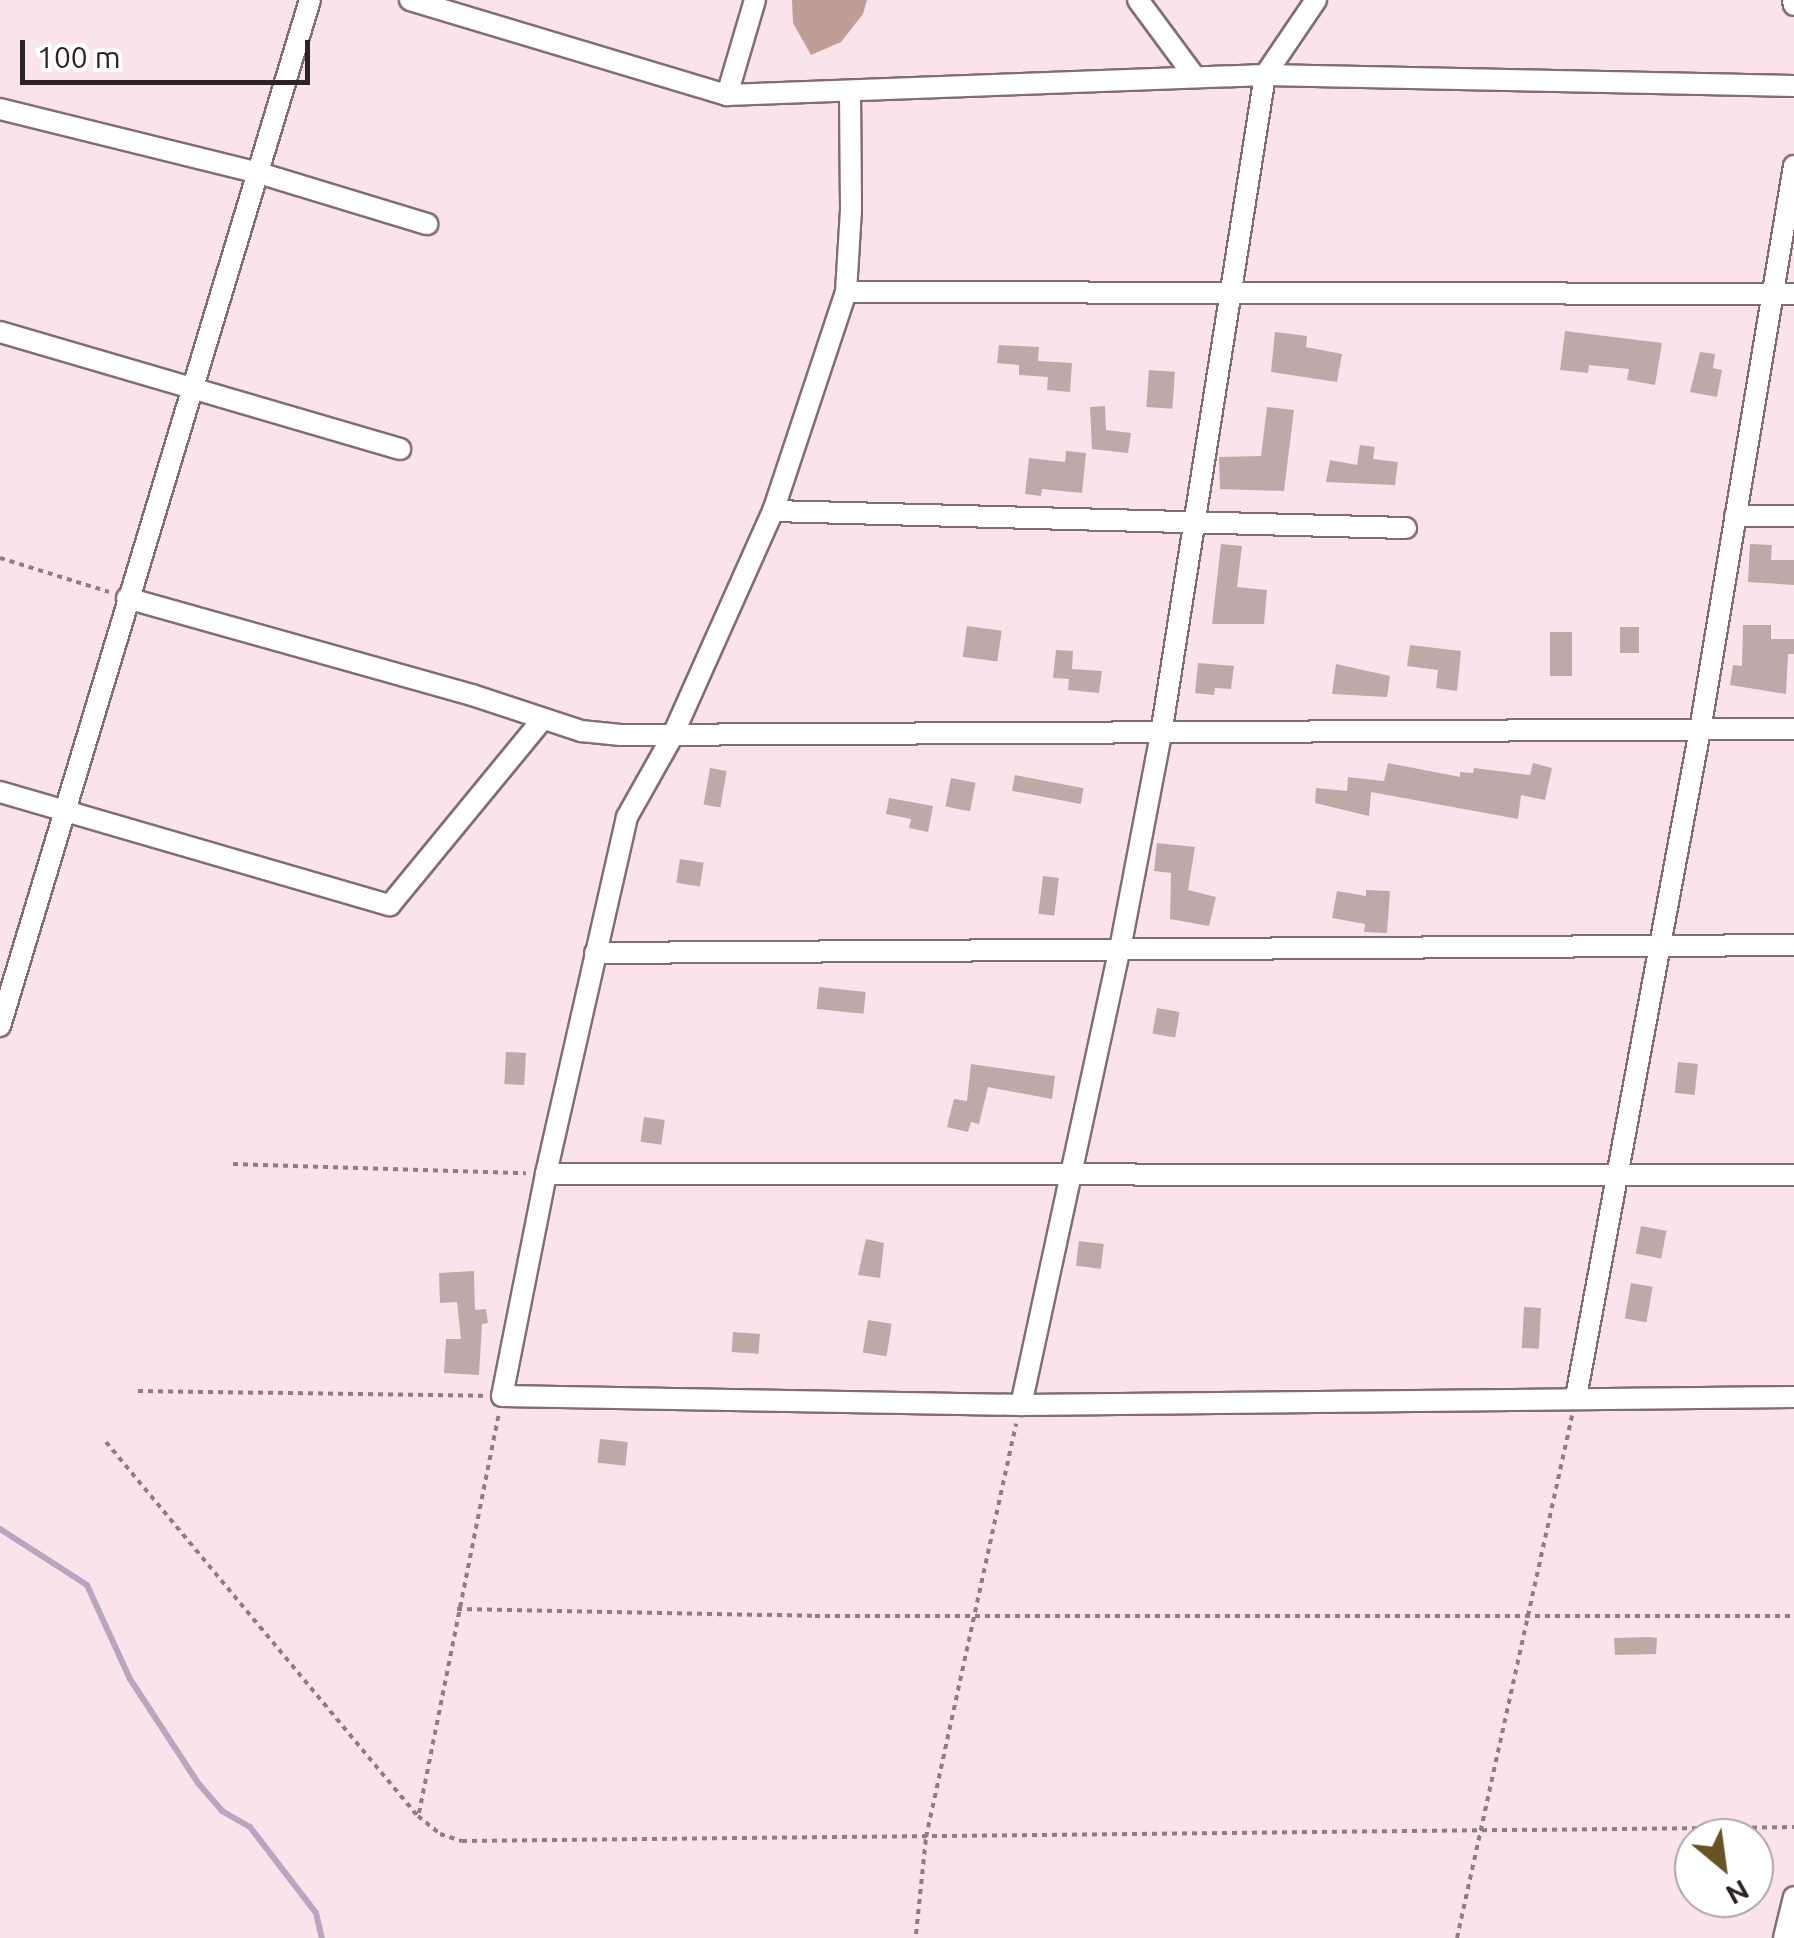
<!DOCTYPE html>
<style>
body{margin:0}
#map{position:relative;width:1794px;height:1938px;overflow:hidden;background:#fbe3eb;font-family:Ubuntu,sans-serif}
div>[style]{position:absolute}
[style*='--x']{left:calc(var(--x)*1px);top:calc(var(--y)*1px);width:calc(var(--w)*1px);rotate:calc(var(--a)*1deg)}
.forest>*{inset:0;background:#c09e97}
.stream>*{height:6px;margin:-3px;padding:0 3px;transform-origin:3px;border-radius:3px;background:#b8a5be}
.building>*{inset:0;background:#c0a8a9;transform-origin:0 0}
.path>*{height:4px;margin-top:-2px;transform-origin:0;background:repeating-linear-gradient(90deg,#8e7d83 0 5px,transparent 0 10px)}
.roads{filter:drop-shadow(2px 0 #826d74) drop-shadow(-2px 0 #826d74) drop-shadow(0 2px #826d74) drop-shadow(0 -2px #826d74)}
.minor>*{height:20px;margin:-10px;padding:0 10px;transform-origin:10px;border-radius:10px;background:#fff}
span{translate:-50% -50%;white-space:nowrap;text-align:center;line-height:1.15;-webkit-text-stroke:8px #fff;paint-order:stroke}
.north{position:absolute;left:1674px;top:1818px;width:100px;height:100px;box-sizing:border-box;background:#fff;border:2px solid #aba7a8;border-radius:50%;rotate:151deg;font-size:28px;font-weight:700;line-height:40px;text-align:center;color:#2c2326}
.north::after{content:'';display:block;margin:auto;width:35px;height:45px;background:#685423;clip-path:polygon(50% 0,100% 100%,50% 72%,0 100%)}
.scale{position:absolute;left:20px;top:40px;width:290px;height:45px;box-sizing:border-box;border:5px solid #2c2326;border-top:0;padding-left:12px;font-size:30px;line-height:35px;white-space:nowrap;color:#2c2326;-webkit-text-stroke:8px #fff;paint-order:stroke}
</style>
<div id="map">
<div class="forest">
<i style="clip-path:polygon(792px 0,867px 0,863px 14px,841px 42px,811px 55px,793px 23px)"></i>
</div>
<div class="stream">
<i style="--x:0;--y:1529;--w:103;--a:32.8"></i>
<i style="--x:87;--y:1585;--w:103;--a:65.4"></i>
<i style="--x:130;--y:1679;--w:124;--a:56.8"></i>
<i style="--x:198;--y:1783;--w:37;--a:49"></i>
<i style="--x:222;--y:1811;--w:32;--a:30"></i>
<i style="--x:250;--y:1827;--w:108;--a:52.5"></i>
<i style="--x:316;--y:1913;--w:26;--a:77"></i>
</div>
<div class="building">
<i style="clip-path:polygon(1565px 331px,1662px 343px,1655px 385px,1627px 380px,1629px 369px,1589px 365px,1588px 373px,1560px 370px)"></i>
<i style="clip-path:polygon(1275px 332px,1307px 336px,1306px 347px,1342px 354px,1337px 382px,1271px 372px)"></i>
<i style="clip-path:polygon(999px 345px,1039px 347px,1038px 361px,1072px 363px,1070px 392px,1047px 390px,1048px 377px,1019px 375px,1019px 365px,997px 363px)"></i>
<i style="clip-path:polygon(1700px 352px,1715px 354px,1713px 368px,1722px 370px,1717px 397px,1690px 392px)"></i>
<i style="left:1149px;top:370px;width:26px;height:37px;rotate:4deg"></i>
<i style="clip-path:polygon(1105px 406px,1106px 430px,1131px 433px,1128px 453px,1092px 449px,1090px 407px)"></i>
<i style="clip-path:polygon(1267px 407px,1294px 410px,1284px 491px,1220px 489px,1219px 457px,1261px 456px)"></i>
<i style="clip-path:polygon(1360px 445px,1375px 447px,1373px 459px,1398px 462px,1395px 485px,1326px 482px,1330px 460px,1357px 465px)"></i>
<i style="clip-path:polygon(1066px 451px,1086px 453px,1082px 493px,1042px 489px,1041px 496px,1025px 494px,1029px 458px,1065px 462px)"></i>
<i style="clip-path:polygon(1221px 544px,1242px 546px,1237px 587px,1267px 590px,1264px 624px,1212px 624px)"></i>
<i style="clip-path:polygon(1750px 544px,1772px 545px,1771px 560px,1794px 560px,1794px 585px,1748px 582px)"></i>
<i style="clip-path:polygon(1743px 625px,1771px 625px,1771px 639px,1794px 639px,1794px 654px,1788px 654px,1786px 694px,1730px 685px,1733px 665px,1742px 666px)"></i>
<i style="left:967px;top:626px;width:35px;height:31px;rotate:8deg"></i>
<i style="left:1620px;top:627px;width:19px;height:26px"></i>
<i style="left:1550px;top:632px;width:22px;height:44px"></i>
<i style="clip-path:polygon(1410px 645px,1461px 651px,1457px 691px,1436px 688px,1438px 670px,1407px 666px)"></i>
<i style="clip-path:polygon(1056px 650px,1073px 651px,1072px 669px,1102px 671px,1099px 693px,1068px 690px,1069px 679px,1053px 678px)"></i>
<i style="clip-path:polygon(1198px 663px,1234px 666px,1231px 689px,1215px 688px,1214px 695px,1195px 693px)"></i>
<i style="clip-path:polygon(1336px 664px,1390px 676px,1387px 697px,1332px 694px)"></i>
<i style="clip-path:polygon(1388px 763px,1460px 777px,1460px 772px,1473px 773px,1474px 768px,1530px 775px,1533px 763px,1552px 768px,1545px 800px,1521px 795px,1518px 819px,1371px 792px,1369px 816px,1315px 803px,1316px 788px,1347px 791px,1348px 777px,1384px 781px)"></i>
<i style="left:710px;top:768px;width:17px;height:37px;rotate:10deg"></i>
<i style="left:1015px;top:775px;width:70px;height:16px;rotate:11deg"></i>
<i style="left:951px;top:778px;width:25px;height:29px;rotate:11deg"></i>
<i style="clip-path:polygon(889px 798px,933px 806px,928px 832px,909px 828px,911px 819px,886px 814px)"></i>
<i style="clip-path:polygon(1157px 843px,1195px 847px,1188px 890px,1216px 897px,1209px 926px,1170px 919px,1171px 873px,1154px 871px)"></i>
<i style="left:680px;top:859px;width:24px;height:24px;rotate:9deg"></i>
<i style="left:1043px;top:876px;width:16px;height:38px;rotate:7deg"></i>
<i style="clip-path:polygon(1366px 890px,1390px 891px,1387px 933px,1364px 932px,1365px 924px,1332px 918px,1337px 891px,1366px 896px)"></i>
<i style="left:819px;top:987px;width:47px;height:22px;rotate:6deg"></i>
<i style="left:1157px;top:1008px;width:23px;height:26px;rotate:10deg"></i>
<i style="left:506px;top:1052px;width:20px;height:32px;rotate:3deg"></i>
<i style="left:1678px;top:1062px;width:20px;height:31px;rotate:6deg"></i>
<i style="clip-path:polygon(971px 1064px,1055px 1076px,1052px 1099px,988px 1087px,979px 1124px,971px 1122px,968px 1132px,947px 1127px,954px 1099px,967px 1101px)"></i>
<i style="left:644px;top:1117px;width:21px;height:25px;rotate:8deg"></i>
<i style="left:1641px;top:1226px;width:26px;height:28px;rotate:11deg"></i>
<i style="clip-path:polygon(866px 1239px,884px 1243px,880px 1278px,858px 1275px)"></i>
<i style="left:1079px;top:1241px;width:25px;height:25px;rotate:7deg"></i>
<i style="clip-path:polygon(474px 1271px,475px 1310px,486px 1309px,488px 1323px,482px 1324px,479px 1375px,444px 1373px,446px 1339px,461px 1339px,457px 1302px,440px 1303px,439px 1273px)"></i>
<i style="left:1631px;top:1283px;width:22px;height:36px;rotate:10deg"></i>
<i style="left:1524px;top:1307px;width:17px;height:41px;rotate:3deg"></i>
<i style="left:868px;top:1320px;width:24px;height:33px;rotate:9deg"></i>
<i style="left:733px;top:1332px;width:27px;height:20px;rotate:4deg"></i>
<i style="left:600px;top:1439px;width:28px;height:24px;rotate:6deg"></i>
<i style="clip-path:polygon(1649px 1637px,1657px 1638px,1656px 1654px,1615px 1655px,1614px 1638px)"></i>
</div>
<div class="path">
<i style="--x:0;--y:558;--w:114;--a:17.3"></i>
<i style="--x:233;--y:1164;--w:293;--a:1.8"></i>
<i style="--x:138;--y:1391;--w:345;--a:0.8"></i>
<i style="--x:106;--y:1442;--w:487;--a:50.2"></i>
<i style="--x:418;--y:1816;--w:28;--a:39"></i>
<i style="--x:440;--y:1834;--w:23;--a:18"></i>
<i style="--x:462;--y:1841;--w:1332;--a:-0.6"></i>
<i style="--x:457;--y:1609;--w:358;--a:1.1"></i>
<i style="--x:815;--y:1616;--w:979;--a:0"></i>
<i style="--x:419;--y:1813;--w:405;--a:-78.7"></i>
<i style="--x:916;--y:1934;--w:98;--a:-84.1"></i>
<i style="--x:926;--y:1837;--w:423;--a:-77.7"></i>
<i style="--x:1457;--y:1938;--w:535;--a:-77.58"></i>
</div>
<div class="roads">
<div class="minor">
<i style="--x:410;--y:0;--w:331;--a:16.7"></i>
<i style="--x:727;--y:95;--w:538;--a:-2.13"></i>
<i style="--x:1265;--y:75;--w:529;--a:1.19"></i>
<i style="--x:1138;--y:0;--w:96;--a:53.5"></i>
<i style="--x:1793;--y:0;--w:5;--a:79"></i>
<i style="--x:850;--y:92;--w:118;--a:89.5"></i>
<i style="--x:851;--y:210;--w:82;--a:93.5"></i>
<i style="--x:846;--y:292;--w:231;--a:108.4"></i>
<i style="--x:773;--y:511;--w:248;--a:114.1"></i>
<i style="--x:672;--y:737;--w:92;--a:119.4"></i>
<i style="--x:627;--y:817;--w:366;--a:102.8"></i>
<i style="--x:546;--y:1174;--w:226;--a:101.2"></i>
<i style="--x:502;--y:1396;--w:519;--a:0.99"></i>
<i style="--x:1021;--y:1405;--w:773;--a:-0.59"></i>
<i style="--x:727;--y:95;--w:99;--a:-73.6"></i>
<i style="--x:0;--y:109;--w:267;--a:13.9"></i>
<i style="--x:259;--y:173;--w:176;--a:16.9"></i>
<i style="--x:846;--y:292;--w:948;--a:0.12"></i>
<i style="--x:0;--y:332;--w:417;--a:16.3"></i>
<i style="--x:773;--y:511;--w:633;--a:1.54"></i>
<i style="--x:1735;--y:516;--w:59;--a:0"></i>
<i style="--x:127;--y:598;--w:358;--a:15.7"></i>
<i style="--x:472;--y:695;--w:115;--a:18.3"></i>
<i style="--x:581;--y:731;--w:40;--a:5.7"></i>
<i style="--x:621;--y:735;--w:1173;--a:-0.29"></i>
<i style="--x:0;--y:792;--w:406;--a:16.2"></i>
<i style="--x:390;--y:905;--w:239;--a:-50.6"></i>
<i style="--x:595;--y:953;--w:1199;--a:-0.38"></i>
<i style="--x:0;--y:1026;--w:1072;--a:-73.19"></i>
<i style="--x:546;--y:1174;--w:1248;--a:0.05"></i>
<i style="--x:1576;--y:1397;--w:678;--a:-79.47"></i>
<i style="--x:1700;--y:730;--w:572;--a:-80.54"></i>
<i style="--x:1021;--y:1405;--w:467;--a:-77.8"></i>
<i style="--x:1120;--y:949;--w:219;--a:-79.2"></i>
<i style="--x:1161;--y:734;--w:667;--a:-81.03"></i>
<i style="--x:1265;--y:75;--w:91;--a:-55.8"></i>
<i style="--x:1784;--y:1938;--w:42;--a:-76.3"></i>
</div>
</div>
<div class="north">N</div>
<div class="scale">100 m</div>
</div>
